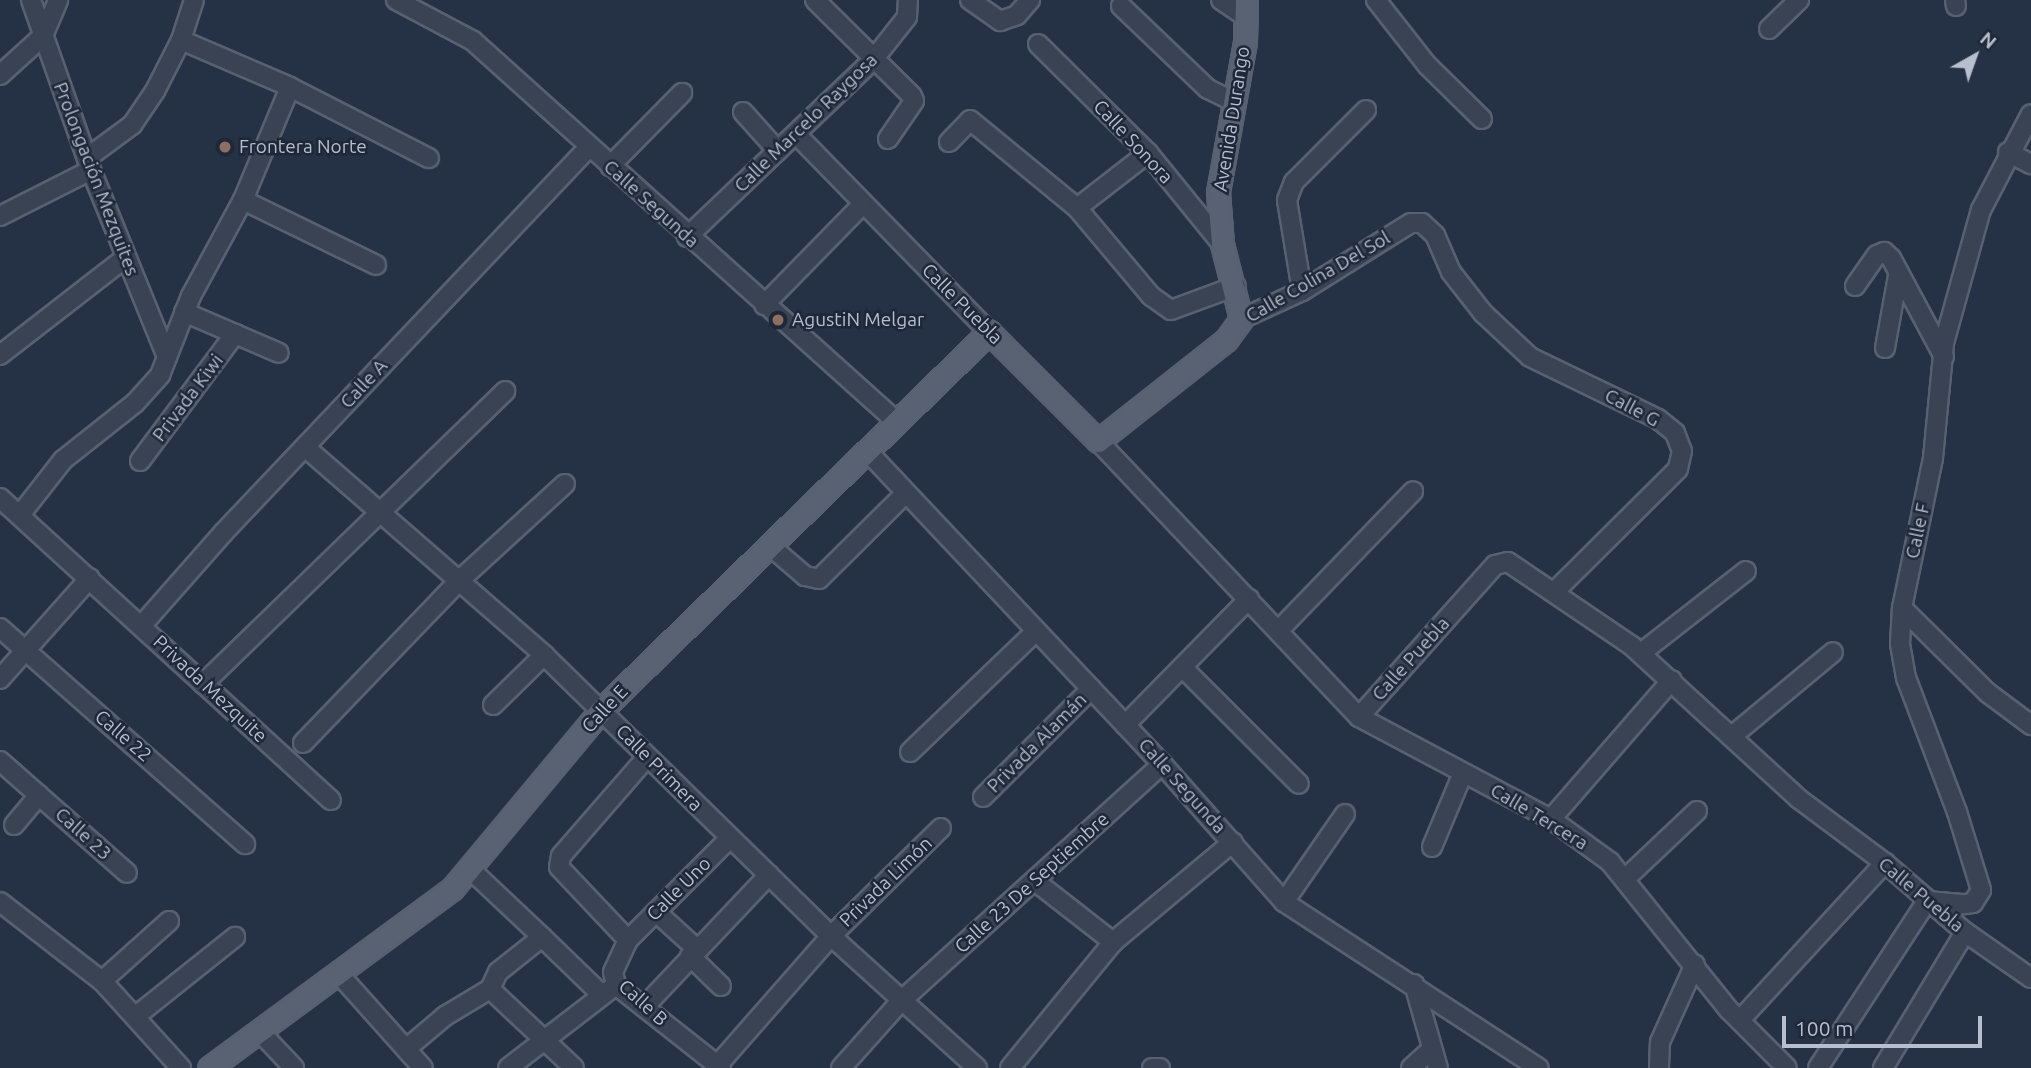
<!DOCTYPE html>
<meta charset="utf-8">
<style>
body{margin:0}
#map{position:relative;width:2031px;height:1068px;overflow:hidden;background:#253144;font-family:Ubuntu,sans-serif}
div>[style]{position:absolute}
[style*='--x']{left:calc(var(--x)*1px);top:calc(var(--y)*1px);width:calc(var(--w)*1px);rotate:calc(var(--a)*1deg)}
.roads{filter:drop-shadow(2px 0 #586170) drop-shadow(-2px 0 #586170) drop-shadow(0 2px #586170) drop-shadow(0 -2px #586170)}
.minor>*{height:18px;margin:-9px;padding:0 9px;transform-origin:9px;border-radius:9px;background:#3a4353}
.major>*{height:21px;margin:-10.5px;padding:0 10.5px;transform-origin:10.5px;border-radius:10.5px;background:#586273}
.dots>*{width:19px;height:19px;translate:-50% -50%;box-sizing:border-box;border:4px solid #1e2839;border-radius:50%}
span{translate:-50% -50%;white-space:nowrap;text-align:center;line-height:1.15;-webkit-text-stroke:5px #1e2839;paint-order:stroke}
.street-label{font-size:19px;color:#b7becd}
.poi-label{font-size:19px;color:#b7becd}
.left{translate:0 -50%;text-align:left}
.north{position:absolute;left:1940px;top:21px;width:70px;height:70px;-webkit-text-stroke:5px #1e2839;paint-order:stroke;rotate:40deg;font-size:19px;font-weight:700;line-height:28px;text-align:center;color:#b7becd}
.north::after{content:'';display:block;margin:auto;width:24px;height:32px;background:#b7becd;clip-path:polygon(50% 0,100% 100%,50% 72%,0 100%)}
.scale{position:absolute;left:1782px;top:1016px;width:200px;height:32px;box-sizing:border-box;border:4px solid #b7becd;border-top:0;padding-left:9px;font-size:21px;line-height:24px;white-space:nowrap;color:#b7becd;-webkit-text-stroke:5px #1e2839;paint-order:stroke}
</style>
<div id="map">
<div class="roads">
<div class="minor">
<i style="--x:31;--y:0;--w:180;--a:70.6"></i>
<i style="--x:91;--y:170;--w:202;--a:67.9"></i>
<i style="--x:396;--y:0;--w:87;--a:28"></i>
<i style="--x:473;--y:41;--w:570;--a:41.94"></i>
<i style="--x:815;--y:0;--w:136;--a:44.7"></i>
<i style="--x:912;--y:96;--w:5;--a:68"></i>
<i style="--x:914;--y:101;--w:46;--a:124.4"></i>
<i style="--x:970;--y:0;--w:37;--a:35"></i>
<i style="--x:1000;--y:21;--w:18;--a:-19"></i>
<i style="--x:1017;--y:15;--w:20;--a:-49"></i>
<i style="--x:1221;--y:0;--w:30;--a:34"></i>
<i style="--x:1376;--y:0;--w:83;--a:51.9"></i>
<i style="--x:1427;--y:65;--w:77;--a:44.5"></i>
<i style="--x:1955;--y:0;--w:6;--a:81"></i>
<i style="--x:1121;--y:6;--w:120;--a:43.7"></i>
<i style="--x:1208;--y:89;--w:30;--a:26"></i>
<i style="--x:1769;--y:29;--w:42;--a:-44"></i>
<i style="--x:181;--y:40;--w:119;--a:23.3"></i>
<i style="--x:290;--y:87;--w:156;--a:27.1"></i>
<i style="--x:1038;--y:44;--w:155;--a:44.7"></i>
<i style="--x:1148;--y:153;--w:117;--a:50.9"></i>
<i style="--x:0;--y:75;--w:58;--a:-42.2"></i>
<i style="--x:43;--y:36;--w:39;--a:-67"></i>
<i style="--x:743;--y:112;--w:52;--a:48.1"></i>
<i style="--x:796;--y:134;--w:277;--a:45.7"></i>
<i style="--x:949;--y:142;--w:30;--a:-46"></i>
<i style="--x:970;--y:120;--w:139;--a:39.4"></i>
<i style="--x:1077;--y:208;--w:115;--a:49.9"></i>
<i style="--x:1151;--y:296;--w:24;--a:35"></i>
<i style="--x:1171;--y:310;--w:69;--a:-20.3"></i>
<i style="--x:2008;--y:152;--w:26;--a:28"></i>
<i style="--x:87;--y:158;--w:56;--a:-36.3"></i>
<i style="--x:132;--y:125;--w:41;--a:-55.9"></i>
<i style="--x:155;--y:91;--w:57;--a:-63"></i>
<i style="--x:181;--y:40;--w:42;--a:-72"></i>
<i style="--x:610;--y:166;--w:103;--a:-45.4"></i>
<i style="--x:243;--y:200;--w:148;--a:26"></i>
<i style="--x:1077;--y:208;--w:90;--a:-37.8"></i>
<i style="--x:0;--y:216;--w:102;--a:-26.8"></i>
<i style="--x:687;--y:237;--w:257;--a:-43.6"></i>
<i style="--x:873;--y:60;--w:55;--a:-51.7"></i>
<i style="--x:907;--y:17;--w:17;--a:-87"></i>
<i style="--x:1855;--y:286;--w:38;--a:-55"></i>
<i style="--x:1877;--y:255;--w:8;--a:-23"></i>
<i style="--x:1884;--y:252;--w:9;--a:41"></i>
<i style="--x:1891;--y:258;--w:112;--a:61.8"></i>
<i style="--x:1302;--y:291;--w:92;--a:-99.4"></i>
<i style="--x:1287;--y:200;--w:19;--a:-69"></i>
<i style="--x:1294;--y:182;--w:102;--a:-45"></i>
<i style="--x:764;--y:305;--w:141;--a:-45.6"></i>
<i style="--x:184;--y:312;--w:103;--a:23.3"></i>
<i style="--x:1241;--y:319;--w:67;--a:-24.7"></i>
<i style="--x:1302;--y:291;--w:128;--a:-32"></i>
<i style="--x:1411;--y:223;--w:11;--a:0"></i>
<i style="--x:1422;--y:223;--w:18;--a:43"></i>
<i style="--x:1435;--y:235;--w:40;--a:66.6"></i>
<i style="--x:1451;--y:272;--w:52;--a:52"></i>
<i style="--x:1483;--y:313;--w:64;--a:43.1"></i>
<i style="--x:1530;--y:357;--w:142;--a:25.8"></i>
<i style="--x:1658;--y:419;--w:22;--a:39"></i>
<i style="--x:1675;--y:433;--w:19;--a:69"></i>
<i style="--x:1682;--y:451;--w:18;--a:103"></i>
<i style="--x:1678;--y:469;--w:173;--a:135.2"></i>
<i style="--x:1885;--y:348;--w:73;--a:-79.8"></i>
<i style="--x:0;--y:355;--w:158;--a:-37.8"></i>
<i style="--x:1098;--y:441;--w:380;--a:46.6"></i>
<i style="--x:1359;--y:717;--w:217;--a:28"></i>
<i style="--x:1551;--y:819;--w:73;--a:36.1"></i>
<i style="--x:1610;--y:862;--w:189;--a:51.2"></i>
<i style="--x:1728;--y:1009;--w:83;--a:45"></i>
<i style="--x:305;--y:447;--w:317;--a:41"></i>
<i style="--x:544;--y:655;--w:402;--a:44.4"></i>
<i style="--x:831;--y:936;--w:197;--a:42.1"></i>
<i style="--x:868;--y:452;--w:429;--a:46.7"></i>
<i style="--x:1162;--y:764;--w:184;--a:48.5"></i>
<i style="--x:1284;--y:902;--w:304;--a:33.1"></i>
<i style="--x:140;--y:461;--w:159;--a:-53.2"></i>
<i style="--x:0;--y:498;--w:448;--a:42.4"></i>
<i style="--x:20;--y:515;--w:70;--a:-52"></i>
<i style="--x:63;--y:460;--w:92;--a:-38.4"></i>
<i style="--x:135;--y:403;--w:38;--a:-48"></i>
<i style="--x:160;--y:375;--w:85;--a:-68.6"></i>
<i style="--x:191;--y:296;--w:109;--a:-61.6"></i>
<i style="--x:243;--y:200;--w:122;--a:-67.4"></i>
<i style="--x:770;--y:546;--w:46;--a:40.6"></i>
<i style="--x:805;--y:576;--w:14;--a:12"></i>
<i style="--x:819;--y:579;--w:121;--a:-44.7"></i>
<i style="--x:1902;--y:608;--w:121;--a:44.7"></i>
<i style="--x:1988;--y:693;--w:54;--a:36.7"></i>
<i style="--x:142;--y:625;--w:123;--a:-48.6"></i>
<i style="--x:223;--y:533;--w:532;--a:-46.52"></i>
<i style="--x:0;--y:628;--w:327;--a:41.4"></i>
<i style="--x:1279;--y:630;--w:193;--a:-46"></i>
<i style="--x:1641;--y:653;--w:133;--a:-38"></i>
<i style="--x:1182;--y:667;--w:165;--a:45"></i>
<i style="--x:0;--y:679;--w:135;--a:-48.3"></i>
<i style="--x:203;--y:684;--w:421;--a:-44.1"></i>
<i style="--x:493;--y:705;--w:71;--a:-44.4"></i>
<i style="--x:1359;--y:717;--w:204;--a:-48.2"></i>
<i style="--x:1495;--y:565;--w:13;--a:-13"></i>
<i style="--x:1508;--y:562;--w:150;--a:34.1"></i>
<i style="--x:1632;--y:646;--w:226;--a:42.5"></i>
<i style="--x:1799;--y:799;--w:107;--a:36.7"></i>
<i style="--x:1885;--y:863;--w:106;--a:40.8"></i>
<i style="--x:1965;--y:932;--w:80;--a:34.9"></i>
<i style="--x:1125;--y:725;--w:177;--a:-45.5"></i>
<i style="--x:1732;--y:736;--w:131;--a:-39.7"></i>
<i style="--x:303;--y:743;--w:231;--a:-46.1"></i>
<i style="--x:463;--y:577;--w:138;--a:-42.4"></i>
<i style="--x:910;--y:752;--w:173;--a:-43.8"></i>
<i style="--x:0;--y:761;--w:169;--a:41.4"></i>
<i style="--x:983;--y:797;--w:153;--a:-45"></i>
<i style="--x:1551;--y:819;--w:184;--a:-49"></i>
<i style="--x:14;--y:825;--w:39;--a:-50"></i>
<i style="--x:1432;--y:847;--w:80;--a:-67.3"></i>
<i style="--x:471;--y:870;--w:98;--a:43.3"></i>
<i style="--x:542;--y:937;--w:56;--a:141.5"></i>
<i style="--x:498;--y:972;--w:19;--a:115"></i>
<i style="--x:1625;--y:879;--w:99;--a:-43.4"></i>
<i style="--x:1036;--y:882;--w:98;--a:37.9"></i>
<i style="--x:0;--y:902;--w:129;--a:37.8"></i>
<i style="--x:102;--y:981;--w:118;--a:47.8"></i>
<i style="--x:1284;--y:902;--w:107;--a:-55.3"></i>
<i style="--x:656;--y:912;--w:55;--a:42.1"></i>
<i style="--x:542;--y:937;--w:83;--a:44"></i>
<i style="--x:628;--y:940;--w:100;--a:-133.4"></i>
<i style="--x:559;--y:867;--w:11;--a:-80"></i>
<i style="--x:561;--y:856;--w:131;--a:-49"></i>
<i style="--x:690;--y:956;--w:43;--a:44.1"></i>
<i style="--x:338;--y:973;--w:127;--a:48.2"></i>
<i style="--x:102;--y:981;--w:90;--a:-41.8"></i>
<i style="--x:1414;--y:984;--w:87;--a:74.1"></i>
<i style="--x:644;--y:1007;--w:182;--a:-46.6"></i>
<i style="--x:136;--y:1016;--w:127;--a:-38.6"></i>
<i style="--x:1740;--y:1020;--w:214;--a:-47.3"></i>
<i style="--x:259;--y:1031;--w:51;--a:46.6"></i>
<i style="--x:406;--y:1049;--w:51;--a:-40.2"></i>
<i style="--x:445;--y:1016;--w:52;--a:-31"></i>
<i style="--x:490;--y:989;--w:115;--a:43.2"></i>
<i style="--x:508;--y:1068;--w:136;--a:-37.5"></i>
<i style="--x:715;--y:1068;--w:176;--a:-48.7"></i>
<i style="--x:831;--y:936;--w:154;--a:-44.5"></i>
<i style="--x:721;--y:1068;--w:134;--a:-141.7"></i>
<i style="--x:616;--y:985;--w:13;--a:-103"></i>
<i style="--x:613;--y:972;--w:35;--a:-65"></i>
<i style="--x:628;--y:940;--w:144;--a:-45"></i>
<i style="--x:841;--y:1068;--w:90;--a:-48.2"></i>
<i style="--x:901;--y:1001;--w:353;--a:-42.2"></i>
<i style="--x:1010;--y:1068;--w:163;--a:-50.7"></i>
<i style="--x:1113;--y:942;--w:156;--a:-39.8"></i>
<i style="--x:1152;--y:1068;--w:8;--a:0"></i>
<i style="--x:1411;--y:1068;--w:28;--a:-42"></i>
<i style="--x:1659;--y:1068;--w:26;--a:-88"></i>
<i style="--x:1660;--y:1042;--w:85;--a:-65.8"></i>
<i style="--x:1818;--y:1068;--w:199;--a:-56.9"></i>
<i style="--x:1927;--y:901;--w:38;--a:5"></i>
<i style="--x:1965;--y:904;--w:8;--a:-7"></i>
<i style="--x:1973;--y:903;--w:15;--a:-58"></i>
<i style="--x:1981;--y:890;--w:82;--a:-107.1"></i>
<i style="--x:1957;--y:812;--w:143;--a:-110.8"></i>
<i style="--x:1906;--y:678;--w:35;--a:-100"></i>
<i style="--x:1900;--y:644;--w:36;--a:-87"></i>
<i style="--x:1902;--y:608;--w:153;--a:-78.3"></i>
<i style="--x:1933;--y:458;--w:116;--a:-84.5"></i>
<i style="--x:1944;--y:343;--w:138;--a:-74.5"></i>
<i style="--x:1981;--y:210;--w:108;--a:-62.5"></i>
<i style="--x:1883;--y:1068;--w:159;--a:-58.9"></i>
</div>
<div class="major">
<i style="--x:209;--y:1068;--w:302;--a:-36.4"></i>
<i style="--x:452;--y:889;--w:233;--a:-50.2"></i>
<i style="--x:601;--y:710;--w:542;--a:-44.25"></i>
<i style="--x:989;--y:332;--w:154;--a:45"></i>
<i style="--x:1098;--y:441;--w:163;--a:-38.3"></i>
<i style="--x:1226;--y:340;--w:26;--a:-54"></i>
<i style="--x:1241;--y:319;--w:77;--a:-104.2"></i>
<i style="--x:1222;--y:244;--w:52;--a:-94.4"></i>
<i style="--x:1218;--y:192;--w:152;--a:-79.8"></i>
<i style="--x:1245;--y:42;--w:42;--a:-88.6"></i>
</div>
</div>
<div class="dots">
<i style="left:225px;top:147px;background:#8d6e63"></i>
<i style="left:778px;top:320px;background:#8d6e63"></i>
</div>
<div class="street-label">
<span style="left:1232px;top:119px;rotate:-81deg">Avenida Durango</span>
<span style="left:806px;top:123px;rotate:-44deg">Calle Marcelo Raygosa</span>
<span style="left:1133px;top:142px;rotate:47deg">Calle Sonora</span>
<span style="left:96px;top:179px;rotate:69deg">Prolongación Mezquites</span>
<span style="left:651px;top:204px;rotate:42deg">Calle Segunda</span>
<span style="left:1318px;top:277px;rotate:-30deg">Calle Colina Del Sol</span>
<span style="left:962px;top:304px;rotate:45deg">Calle Puebla</span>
<span style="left:364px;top:384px;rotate:-47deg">Calle A</span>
<span style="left:188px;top:398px;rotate:-53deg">Privada Kiwi</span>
<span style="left:1632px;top:408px;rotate:28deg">Calle G</span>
<span style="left:1918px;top:531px;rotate:-78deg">Calle F</span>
<span style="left:1411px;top:659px;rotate:-48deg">Calle Puebla</span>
<span style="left:210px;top:689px;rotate:43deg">Privada Mezquite</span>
<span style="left:605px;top:709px;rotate:-47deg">Calle E</span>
<span style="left:123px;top:736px;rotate:41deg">Calle 22</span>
<span style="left:1037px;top:743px;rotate:-45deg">Privada Alamán</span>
<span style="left:659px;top:768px;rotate:45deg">Calle Primera</span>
<span style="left:1182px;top:786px;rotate:48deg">Calle Segunda</span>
<span style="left:1539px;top:817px;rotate:31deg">Calle Tercera</span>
<span style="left:83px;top:834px;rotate:42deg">Calle 23</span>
<span style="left:886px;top:882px;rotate:-44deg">Privada Limón</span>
<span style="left:1032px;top:883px;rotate:-42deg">Calle 23 De Septiembre</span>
<span style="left:679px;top:889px;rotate:-45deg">Calle Uno</span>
<span style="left:1921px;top:895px;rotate:40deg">Calle Puebla</span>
<span style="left:643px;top:1003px;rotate:42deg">Calle B</span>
</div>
<div class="poi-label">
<span class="left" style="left:239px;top:147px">Frontera Norte</span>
<span class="left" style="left:792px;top:320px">AgustiN Melgar</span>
</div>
<div class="north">N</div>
<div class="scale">100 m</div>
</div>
